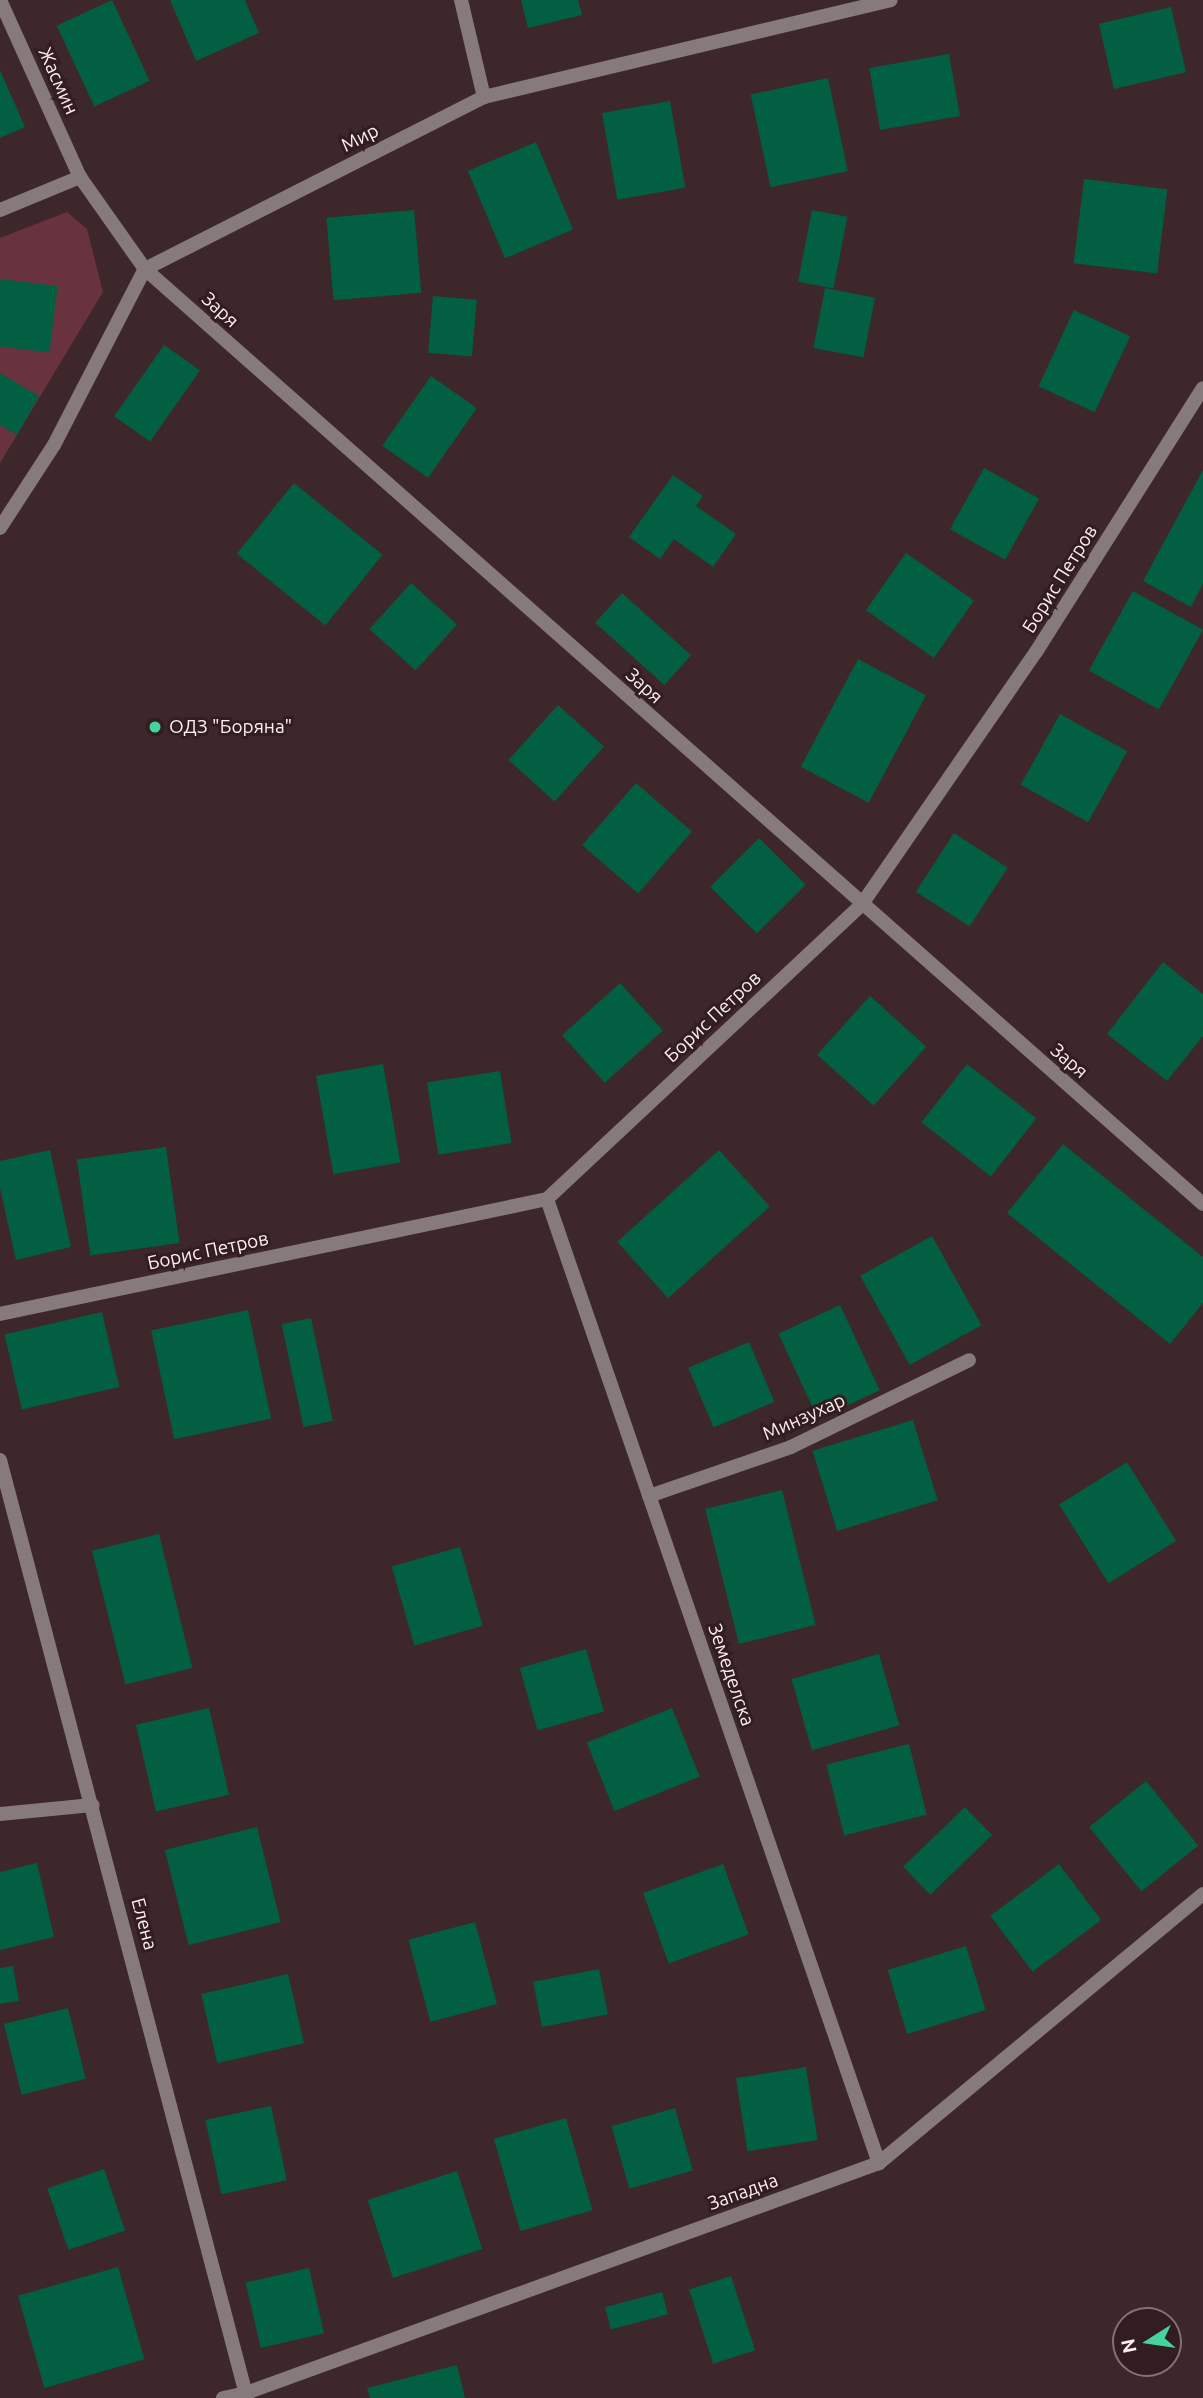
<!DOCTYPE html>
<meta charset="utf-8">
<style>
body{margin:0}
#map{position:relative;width:1203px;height:2398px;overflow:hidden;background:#3d272b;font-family:Ubuntu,sans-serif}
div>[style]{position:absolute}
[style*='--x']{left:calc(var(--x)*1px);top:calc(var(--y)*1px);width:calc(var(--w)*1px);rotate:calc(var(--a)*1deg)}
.green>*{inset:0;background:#68323e}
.building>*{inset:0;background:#025f42;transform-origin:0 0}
.minor>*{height:14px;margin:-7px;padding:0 7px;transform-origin:7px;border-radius:7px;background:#867a7c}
.tertiary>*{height:14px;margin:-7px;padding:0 7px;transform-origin:7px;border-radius:7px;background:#867a7c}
.dots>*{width:19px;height:19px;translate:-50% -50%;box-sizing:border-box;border:4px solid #321d21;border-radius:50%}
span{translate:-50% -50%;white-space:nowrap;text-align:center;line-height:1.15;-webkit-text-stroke:6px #321d21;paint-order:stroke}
.street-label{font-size:19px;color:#fdeef1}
.poi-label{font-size:19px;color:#fdeef1}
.left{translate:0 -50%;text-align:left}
.north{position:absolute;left:1112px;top:2307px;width:70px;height:70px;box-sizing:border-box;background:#321d21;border:2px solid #837174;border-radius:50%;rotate:258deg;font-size:19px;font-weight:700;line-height:28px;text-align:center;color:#fdeef1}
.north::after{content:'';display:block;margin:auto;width:24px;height:32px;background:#46d49e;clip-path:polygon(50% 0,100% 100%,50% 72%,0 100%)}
</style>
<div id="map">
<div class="green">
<i style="clip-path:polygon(67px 212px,87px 229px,103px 292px,0 463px,0 238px)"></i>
</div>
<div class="building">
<i style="left:112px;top:0;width:89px;height:61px;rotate:65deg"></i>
<i style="clip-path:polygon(170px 0,245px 0,259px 33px,196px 61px)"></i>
<i style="clip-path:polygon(521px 0,578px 0,582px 15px,528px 28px)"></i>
<i style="left:1171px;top:7px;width:67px;height:74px;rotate:77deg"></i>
<i style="left:949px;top:54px;width:63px;height:81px;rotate:80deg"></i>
<i style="clip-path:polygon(0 70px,25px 127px,0 138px)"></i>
<i style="left:828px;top:78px;width:95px;height:79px;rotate:78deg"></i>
<i style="left:670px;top:101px;width:88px;height:69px;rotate:80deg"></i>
<i style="left:536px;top:142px;width:95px;height:74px;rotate:67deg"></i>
<i style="left:1084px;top:179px;width:84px;height:85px;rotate:7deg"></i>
<i style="left:414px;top:210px;width:83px;height:88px;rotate:85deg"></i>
<i style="left:812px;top:210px;width:36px;height:73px;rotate:11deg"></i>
<i style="left:0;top:279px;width:58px;height:67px;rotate:7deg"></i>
<i style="left:825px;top:288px;width:51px;height:61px;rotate:11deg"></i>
<i style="left:433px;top:296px;width:44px;height:57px;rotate:5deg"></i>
<i style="left:1074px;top:310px;width:62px;height:84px;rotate:25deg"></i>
<i style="left:164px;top:345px;width:44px;height:87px;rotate:35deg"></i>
<i style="clip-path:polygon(0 373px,39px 396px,17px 435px,0 425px)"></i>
<i style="left:431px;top:376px;width:56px;height:85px;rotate:35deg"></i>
<i style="left:984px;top:468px;width:63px;height:70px;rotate:29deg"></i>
<i style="clip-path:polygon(1203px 470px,1203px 584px,1191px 607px,1143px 581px)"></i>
<i style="clip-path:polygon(673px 475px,703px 496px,696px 506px,736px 534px,713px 567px,674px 539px,660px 559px,629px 537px)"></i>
<i style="left:294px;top:483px;width:114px;height:91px;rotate:39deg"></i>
<i style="left:906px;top:553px;width:83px;height:70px;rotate:35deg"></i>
<i style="left:411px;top:583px;width:62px;height:62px;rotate:42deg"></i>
<i style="left:1133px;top:591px;width:80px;height:91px;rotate:29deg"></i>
<i style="left:622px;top:593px;width:93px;height:40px;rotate:42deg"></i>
<i style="left:858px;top:659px;width:77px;height:122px;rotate:28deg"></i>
<i style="left:558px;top:705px;width:62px;height:74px;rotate:42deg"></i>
<i style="left:1060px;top:714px;width:77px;height:81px;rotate:29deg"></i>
<i style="left:636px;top:783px;width:74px;height:82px;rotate:41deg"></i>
<i style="left:954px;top:833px;width:64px;height:70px;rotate:33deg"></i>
<i style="left:759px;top:838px;width:66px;height:69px;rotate:45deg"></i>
<i style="clip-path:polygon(1163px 962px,1203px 994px,1203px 1036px,1167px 1081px,1107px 1034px)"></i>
<i style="left:620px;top:983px;width:64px;height:78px;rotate:48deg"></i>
<i style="left:870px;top:996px;width:76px;height:79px;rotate:42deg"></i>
<i style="left:383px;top:1064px;width:100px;height:68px;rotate:80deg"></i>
<i style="left:967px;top:1064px;width:88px;height:74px;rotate:38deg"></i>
<i style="left:500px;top:1071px;width:73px;height:74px;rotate:81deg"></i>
<i style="clip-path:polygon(1063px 1144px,1203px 1257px,1203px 1303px,1170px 1344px,1007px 1213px)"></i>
<i style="left:166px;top:1147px;width:97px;height:90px;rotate:82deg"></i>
<i style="clip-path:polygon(50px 1150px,71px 1247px,16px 1260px,0 1188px,0 1161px)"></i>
<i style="left:719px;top:1150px;width:76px;height:137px;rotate:48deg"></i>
<i style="left:932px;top:1236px;width:102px;height:82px;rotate:61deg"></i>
<i style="left:840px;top:1305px;width:94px;height:68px;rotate:65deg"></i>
<i style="left:248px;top:1310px;width:111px;height:99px;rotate:78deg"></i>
<i style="left:102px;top:1312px;width:77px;height:100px;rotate:77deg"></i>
<i style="left:311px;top:1318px;width:105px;height:30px;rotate:78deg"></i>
<i style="left:749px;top:1342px;width:65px;height:66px;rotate:67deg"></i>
<i style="left:913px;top:1420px;width:84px;height:105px;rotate:73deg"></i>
<i style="left:1127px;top:1462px;width:93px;height:80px;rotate:58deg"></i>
<i style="left:782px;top:1490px;width:139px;height:79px;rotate:76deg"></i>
<i style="left:159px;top:1534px;width:138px;height:69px;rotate:76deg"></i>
<i style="left:460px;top:1547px;width:82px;height:71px;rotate:74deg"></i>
<i style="left:586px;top:1649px;width:65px;height:69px;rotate:74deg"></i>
<i style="left:879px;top:1654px;width:74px;height:91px;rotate:74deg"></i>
<i style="left:209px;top:1708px;width:89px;height:75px;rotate:77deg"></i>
<i style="left:672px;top:1708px;width:74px;height:92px;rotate:68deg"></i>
<i style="left:909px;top:1744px;width:73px;height:85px;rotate:76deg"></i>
<i style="left:1146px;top:1781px;width:83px;height:73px;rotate:51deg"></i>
<i style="left:965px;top:1807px;width:39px;height:86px;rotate:46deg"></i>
<i style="left:257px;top:1827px;width:98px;height:95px;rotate:76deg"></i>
<i style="clip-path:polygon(37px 1863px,54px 1937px,0 1950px,0 1872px)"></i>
<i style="left:723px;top:1864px;width:75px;height:85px;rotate:70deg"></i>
<i style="left:1059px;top:1864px;width:70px;height:86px;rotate:53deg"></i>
<i style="left:475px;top:1922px;width:85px;height:69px;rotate:75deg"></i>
<i style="left:966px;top:1946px;width:67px;height:82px;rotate:73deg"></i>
<i style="clip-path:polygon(13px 1966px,19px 2001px,0 2004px,0 1968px)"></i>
<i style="left:599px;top:1969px;width:46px;height:67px;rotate:79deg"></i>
<i style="left:288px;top:1974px;width:71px;height:89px;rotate:77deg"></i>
<i style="left:68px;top:2008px;width:73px;height:66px;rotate:76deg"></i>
<i style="left:806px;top:2067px;width:74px;height:71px;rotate:81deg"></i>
<i style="left:271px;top:2106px;width:76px;height:67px;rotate:78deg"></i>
<i style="left:675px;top:2108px;width:65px;height:66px;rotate:74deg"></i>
<i style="left:566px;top:2118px;width:96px;height:75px;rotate:74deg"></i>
<i style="left:104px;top:2169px;width:65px;height:60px;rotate:71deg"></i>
<i style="left:457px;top:2171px;width:82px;height:94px;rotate:72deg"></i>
<i style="left:118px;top:2267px;width:96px;height:104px;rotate:74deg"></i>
<i style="left:309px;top:2268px;width:67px;height:65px;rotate:77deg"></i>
<i style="left:731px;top:2276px;width:78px;height:44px;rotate:72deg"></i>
<i style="left:662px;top:2292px;width:23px;height:59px;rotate:75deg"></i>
<i style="clip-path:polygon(457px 2365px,465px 2398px,370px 2398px,367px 2388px)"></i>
</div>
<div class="minor">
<i style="--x:0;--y:0;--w:194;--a:65.7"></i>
<i style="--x:80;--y:177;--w:113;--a:54.8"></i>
<i style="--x:145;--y:269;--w:1412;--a:41.47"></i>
<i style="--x:461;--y:0;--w:100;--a:76.7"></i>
<i style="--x:0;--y:210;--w:87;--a:-22.4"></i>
<i style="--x:0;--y:528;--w:99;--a:-57"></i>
<i style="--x:54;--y:445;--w:198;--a:-62.7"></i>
<i style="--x:145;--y:269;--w:380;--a:-26.9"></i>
<i style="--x:484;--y:97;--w:418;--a:-13.4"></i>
<i style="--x:547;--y:1199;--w:1020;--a:71"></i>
<i style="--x:0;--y:1314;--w:559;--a:-11.87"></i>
<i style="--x:547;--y:1199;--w:432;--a:-43.1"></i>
<i style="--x:862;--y:904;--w:306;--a:-55.4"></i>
<i style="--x:1036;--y:652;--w:312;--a:-57.7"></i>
<i style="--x:649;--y:1496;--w:150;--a:-19"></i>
<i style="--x:791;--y:1447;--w:198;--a:-26"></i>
<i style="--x:0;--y:1814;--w:93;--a:-5.5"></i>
<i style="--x:223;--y:2398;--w:24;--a:-12"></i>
<i style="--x:246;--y:2393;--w:673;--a:-19.97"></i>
<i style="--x:879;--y:2163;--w:421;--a:-39.7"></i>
</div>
<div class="tertiary">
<i style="--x:0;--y:1460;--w:970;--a:75.25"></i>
</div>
<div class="dots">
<i style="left:155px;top:727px;background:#46d49e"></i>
</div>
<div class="street-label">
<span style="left:58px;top:81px;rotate:66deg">Жасмин</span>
<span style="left:360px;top:138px;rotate:-27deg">Мир</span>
<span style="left:220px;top:310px;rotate:42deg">Заря</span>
<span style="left:1060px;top:579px;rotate:-58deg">Борис Петров</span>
<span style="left:644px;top:686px;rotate:42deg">Заря</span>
<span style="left:713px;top:1017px;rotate:-43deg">Борис Петров</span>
<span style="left:1069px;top:1061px;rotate:41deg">Заря</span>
<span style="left:208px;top:1251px;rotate:-12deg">Борис Петров</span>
<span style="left:804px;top:1417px;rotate:-24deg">Минзухар</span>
<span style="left:731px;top:1675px;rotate:71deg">Земеделска</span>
<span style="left:144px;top:1924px;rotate:75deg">Елена</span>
<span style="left:743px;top:2192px;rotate:-20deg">Западна</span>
</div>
<div class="poi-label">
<span class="left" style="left:169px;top:727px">ОДЗ "Боряна"</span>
</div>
<div class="north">N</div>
</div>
